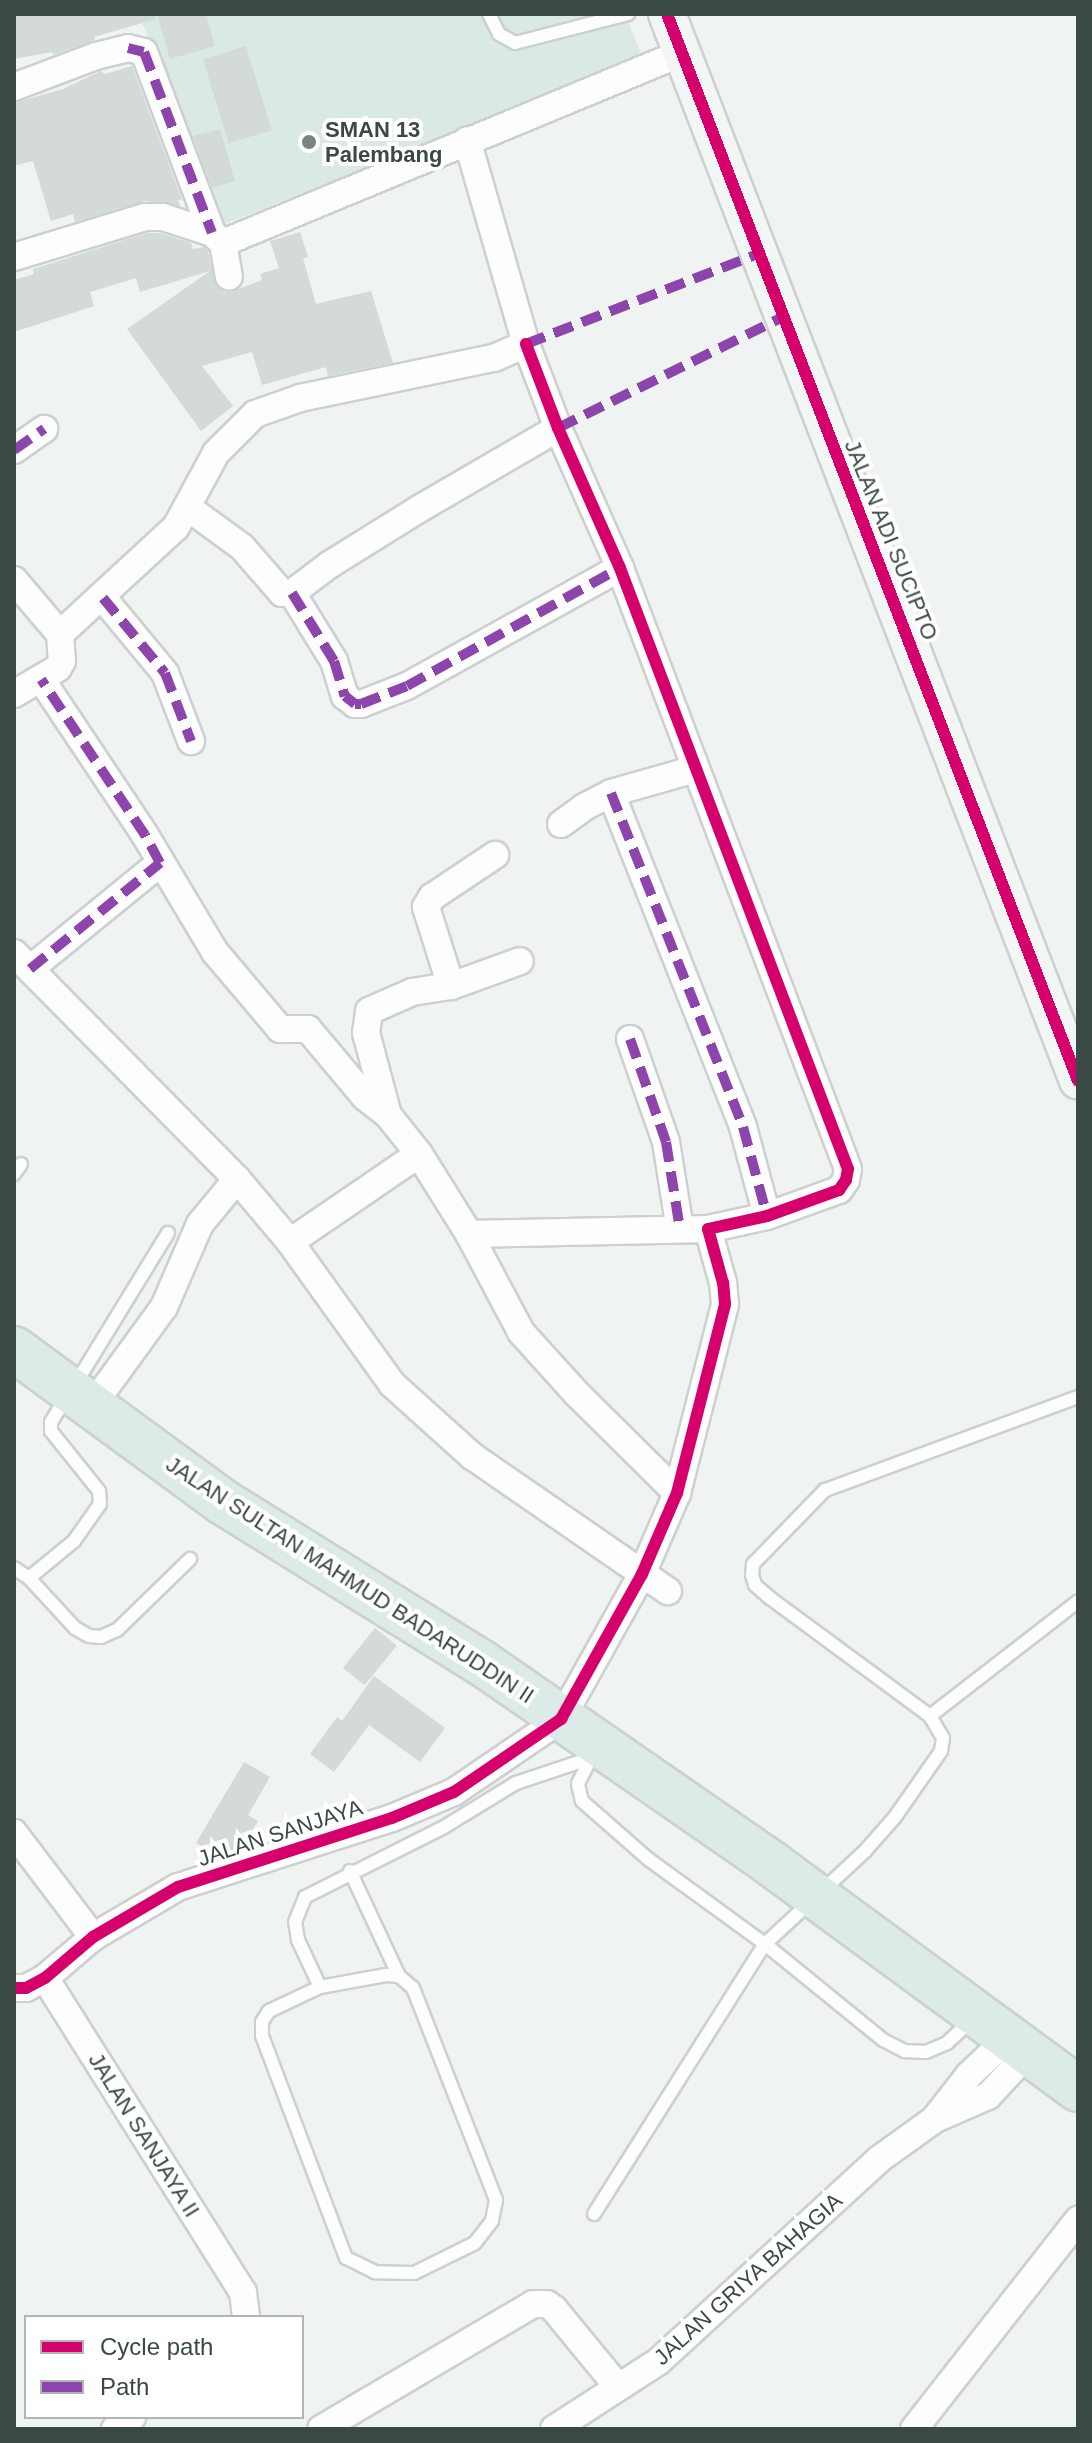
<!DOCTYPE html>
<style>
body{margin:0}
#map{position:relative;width:1092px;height:2443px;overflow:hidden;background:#eff3f2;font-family:Arial,sans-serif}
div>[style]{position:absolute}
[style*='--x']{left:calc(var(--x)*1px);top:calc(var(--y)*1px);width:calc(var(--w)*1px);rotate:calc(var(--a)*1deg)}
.education>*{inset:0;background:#dbe9e5}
.building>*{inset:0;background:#d4dad8;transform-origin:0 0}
.roads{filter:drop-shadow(2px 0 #ccd1d0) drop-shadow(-2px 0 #ccd1d0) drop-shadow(0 2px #ccd1d0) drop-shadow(0 -2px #ccd1d0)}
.lane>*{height:12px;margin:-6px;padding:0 6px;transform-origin:6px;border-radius:6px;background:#fdfdfd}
.street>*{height:26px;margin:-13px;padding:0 13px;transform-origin:13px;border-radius:13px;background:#fdfdfd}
.secondary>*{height:36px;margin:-18px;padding:0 18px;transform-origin:18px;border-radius:18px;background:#f2f7f6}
.highway>*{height:44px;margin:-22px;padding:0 22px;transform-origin:22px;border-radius:22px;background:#ddebe8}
.quiet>*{height:10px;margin-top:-5px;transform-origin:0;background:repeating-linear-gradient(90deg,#8e44ad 0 20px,transparent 0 30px)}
.cycleway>*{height:12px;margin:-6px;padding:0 6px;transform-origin:6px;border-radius:6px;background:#d6006c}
.dots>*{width:22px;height:22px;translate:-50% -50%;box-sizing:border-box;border:4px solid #fff;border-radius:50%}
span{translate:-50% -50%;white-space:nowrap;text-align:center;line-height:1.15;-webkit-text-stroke:8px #fff;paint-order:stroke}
.poi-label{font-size:22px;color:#3a4944;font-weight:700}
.left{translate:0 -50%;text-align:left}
.street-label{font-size:22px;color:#3a4944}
.frame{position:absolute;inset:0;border:16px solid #3a4944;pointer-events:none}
.legend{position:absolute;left:24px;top:2315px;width:280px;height:104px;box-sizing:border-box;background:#fff;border:2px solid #b0b6b4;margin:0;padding:10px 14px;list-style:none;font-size:24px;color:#3a4944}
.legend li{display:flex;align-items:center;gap:16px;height:40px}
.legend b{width:40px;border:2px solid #b0b6b4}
</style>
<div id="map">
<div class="education">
<i style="clip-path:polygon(139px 14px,625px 14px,643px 59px,220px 226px)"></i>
</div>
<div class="building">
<i style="clip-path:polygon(14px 14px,155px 14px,156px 19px,94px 37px,95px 40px,53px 55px,52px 52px,14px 59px)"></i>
<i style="clip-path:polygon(157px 14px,206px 14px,215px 46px,170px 59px)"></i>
<i style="left:246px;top:46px;width:88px;height:45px;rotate:73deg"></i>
<i style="clip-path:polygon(132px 66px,182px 199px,178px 200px,180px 206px,145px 201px,75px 222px,73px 214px,51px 221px,33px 161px,14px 166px,14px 103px,63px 89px,101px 71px,105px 74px)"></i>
<i style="clip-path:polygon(220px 129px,235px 181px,212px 188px,193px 136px)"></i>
<i style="clip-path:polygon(300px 232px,308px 257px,303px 258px,316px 304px,371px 291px,393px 363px,328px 376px,326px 367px,262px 385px,252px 352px,202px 366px,233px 406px,201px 431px,127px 329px,210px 271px,140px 292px,136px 278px,90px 292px,94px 306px,14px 332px,14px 280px,34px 274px,33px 269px,147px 233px,160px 233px,191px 243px,193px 249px,204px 247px,208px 251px,216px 286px,224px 292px,231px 292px,262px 280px,260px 274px,279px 268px,270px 241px)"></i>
<i style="left:375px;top:1628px;width:28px;height:51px;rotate:39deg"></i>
<i style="clip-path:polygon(374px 1676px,445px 1728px,420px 1762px,369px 1725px,334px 1772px,310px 1754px,337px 1717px,342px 1721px)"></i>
<i style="clip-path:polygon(244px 1762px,270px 1777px,248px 1815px,258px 1821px,240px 1850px,219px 1857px,196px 1843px)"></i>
</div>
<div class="roads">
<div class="lane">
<i style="--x:489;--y:14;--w:22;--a:63"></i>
<i style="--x:499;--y:34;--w:18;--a:29"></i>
<i style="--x:515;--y:43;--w:117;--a:-14.4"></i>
<i style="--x:14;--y:1174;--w:12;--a:-55"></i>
<i style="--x:76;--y:1383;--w:176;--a:-58.5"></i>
<i style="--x:1078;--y:1397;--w:270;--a:159.8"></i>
<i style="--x:825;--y:1490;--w:103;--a:134.2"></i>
<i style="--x:753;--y:1564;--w:11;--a:95"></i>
<i style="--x:752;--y:1575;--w:10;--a:73"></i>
<i style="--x:755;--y:1585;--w:20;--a:41"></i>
<i style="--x:770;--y:1598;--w:199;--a:36.4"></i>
<i style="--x:930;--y:1716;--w:187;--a:-37.8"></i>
<i style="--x:14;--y:1568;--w:18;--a:34"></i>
<i style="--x:29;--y:1578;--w:58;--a:-39.4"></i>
<i style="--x:74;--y:1541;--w:45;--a:-54.9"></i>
<i style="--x:100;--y:1504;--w:13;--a:-94"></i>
<i style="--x:99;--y:1491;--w:77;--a:-128.7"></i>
<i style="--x:51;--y:1431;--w:9;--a:-90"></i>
<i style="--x:51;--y:1422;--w:28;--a:-58"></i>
<i style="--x:29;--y:1578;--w:68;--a:47.4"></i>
<i style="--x:75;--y:1628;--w:16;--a:30"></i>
<i style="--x:89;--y:1636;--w:12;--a:5"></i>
<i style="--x:101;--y:1637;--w:17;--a:-24"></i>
<i style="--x:117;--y:1630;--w:102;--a:-44.2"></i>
<i style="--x:591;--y:1758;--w:29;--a:117"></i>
<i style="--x:578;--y:1784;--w:17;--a:77"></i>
<i style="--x:582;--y:1801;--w:88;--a:41.3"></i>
<i style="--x:648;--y:1859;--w:145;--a:36"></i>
<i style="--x:765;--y:1944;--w:152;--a:39.1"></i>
<i style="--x:883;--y:2040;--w:25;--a:27"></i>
<i style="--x:905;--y:2051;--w:21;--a:3"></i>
<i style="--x:926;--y:2052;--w:23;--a:-23"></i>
<i style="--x:947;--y:2043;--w:35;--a:-43"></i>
<i style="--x:350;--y:1871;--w:116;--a:65"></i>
<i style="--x:386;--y:1975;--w:13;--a:4"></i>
<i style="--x:399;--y:1976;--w:18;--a:41"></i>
<i style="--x:413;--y:1988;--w:228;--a:68.6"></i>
<i style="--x:496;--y:2200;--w:21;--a:101"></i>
<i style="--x:492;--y:2221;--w:28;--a:128"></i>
<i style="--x:475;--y:2243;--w:68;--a:153.8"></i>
<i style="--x:414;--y:2273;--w:39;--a:-179"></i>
<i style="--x:375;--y:2272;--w:32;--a:-154"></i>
<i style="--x:346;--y:2258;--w:237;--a:-110.7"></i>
<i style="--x:262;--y:2036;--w:14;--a:-90"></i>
<i style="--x:262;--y:2022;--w:13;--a:-58"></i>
<i style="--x:269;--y:2011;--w:56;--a:-25.2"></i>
<i style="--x:320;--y:1987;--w:67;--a:-10.3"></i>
<i style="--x:320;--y:1987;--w:52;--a:-115.1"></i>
<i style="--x:298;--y:1940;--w:18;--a:-99"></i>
<i style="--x:295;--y:1922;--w:27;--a:-68"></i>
<i style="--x:305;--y:1897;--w:156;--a:-26.7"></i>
<i style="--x:444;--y:1827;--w:84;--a:-31.4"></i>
<i style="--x:516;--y:1783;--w:79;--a:-18.4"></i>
<i style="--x:594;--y:2214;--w:320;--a:-57.7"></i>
<i style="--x:765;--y:1944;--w:137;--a:-42.9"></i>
<i style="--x:865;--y:1851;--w:45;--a:-48.6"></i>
<i style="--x:895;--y:1817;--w:80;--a:-55.1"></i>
<i style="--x:941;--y:1751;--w:13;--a:-81"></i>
<i style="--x:943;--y:1738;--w:26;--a:-121"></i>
</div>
<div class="street">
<i style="--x:14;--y:87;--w:88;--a:-20.7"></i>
<i style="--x:96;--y:56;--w:33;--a:-14"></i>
<i style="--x:128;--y:48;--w:16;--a:14"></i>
<i style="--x:144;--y:52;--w:193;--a:69.4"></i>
<i style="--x:223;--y:243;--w:34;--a:80"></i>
<i style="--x:14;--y:257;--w:137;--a:-17"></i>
<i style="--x:145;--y:217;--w:18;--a:0"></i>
<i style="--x:163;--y:217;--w:52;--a:18.1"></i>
<i style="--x:212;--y:233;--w:15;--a:42"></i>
<i style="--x:223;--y:243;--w:496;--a:-22.5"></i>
<i style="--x:14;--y:450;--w:37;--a:-35"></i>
<i style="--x:187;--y:507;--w:68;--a:36"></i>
<i style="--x:242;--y:547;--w:61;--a:49"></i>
<i style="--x:282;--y:593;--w:10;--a:0"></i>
<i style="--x:292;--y:593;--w:46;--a:-37.1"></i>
<i style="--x:329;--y:565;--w:106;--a:-31.9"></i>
<i style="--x:419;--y:509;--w:161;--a:-30.2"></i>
<i style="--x:14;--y:580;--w:71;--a:49.6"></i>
<i style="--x:60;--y:634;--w:27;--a:86"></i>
<i style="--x:62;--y:661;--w:8;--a:120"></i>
<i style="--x:58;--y:668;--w:51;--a:149.4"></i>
<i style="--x:292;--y:593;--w:80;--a:58.3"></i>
<i style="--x:334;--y:661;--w:37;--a:73"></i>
<i style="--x:345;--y:696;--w:13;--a:39"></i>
<i style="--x:355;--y:704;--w:6;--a:0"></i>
<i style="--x:361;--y:704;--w:49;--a:-21.4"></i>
<i style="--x:407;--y:686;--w:244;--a:-29"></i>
<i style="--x:103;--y:598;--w:97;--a:50.4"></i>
<i style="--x:165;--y:673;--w:73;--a:69.1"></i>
<i style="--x:60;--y:634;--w:158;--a:-42.7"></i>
<i style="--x:176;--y:527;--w:84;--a:-61.6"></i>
<i style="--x:216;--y:453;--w:55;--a:-45"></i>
<i style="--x:255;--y:414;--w:48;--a:-19.6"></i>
<i style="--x:300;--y:398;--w:198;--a:-11.7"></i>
<i style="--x:494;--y:358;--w:35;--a:-24"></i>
<i style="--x:526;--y:344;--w:212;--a:-106.1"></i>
<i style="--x:41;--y:679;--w:187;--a:56.3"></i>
<i style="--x:145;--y:835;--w:136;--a:59.1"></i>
<i style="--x:215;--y:952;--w:101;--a:49.8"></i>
<i style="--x:280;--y:1029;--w:28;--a:0"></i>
<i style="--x:308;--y:1029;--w:89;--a:50"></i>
<i style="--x:365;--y:1097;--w:29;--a:38"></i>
<i style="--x:388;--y:1115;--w:50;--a:51.5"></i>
<i style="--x:419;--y:1154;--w:156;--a:145.7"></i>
<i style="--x:611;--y:793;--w:359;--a:68.4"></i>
<i style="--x:743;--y:1127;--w:92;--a:74.9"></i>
<i style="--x:561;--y:824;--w:29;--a:-36"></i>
<i style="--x:584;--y:807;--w:30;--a:-27"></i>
<i style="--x:611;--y:793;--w:88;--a:-15.8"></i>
<i style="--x:14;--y:953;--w:317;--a:45.4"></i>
<i style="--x:237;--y:1179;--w:82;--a:49.9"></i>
<i style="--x:290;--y:1242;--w:175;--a:54.3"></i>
<i style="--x:392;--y:1384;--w:108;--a:42"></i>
<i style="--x:472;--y:1456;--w:238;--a:34.6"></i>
<i style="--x:30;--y:969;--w:168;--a:-39.2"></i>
<i style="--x:451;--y:986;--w:73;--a:-19.9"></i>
<i style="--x:630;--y:1039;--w:109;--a:70.7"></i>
<i style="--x:666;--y:1142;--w:88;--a:80.9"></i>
<i style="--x:388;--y:1115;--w:85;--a:-105"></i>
<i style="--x:366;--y:1033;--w:22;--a:-82"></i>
<i style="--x:369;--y:1011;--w:47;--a:-23.8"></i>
<i style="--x:412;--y:992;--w:39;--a:-9"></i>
<i style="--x:451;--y:986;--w:83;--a:-107.6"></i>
<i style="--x:426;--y:907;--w:12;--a:-59"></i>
<i style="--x:432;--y:897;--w:76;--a:-33.7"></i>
<i style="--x:419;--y:1154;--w:94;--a:58"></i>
<i style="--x:469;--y:1234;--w:111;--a:62"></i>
<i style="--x:521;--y:1332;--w:84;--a:47.9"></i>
<i style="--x:577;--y:1394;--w:141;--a:44.7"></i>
<i style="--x:469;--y:1234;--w:239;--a:-1.2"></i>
<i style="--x:92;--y:1406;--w:122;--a:-54"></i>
<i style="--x:164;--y:1307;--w:90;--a:-66.6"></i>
<i style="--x:200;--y:1224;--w:58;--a:-50.6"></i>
<i style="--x:14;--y:1833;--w:131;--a:52.8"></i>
<i style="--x:45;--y:1978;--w:371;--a:57.8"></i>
<i style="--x:243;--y:2292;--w:25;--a:83"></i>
<i style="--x:14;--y:1988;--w:12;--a:0"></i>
<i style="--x:26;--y:1988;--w:21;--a:-28"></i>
<i style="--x:45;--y:1978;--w:63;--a:-40.5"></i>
<i style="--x:93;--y:1937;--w:99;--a:-30.5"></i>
<i style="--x:178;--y:1887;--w:225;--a:-17.9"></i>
<i style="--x:392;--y:1818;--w:67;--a:-22.8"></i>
<i style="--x:454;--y:1792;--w:130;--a:-34.3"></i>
<i style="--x:561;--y:1719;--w:166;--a:-60.8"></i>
<i style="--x:642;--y:1574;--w:88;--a:-66.6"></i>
<i style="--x:677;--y:1493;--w:195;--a:-75.7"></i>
<i style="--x:725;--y:1304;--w:21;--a:-95"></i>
<i style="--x:723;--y:1283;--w:56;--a:-105.5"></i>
<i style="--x:708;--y:1229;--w:60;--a:-12.4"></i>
<i style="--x:767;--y:1216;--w:77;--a:-19.9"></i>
<i style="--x:839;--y:1190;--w:12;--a:-55"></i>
<i style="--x:846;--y:1180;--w:11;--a:-80"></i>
<i style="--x:848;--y:1169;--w:643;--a:-110.78"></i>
<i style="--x:620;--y:568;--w:153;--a:-113.9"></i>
<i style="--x:558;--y:428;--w:90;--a:-110.9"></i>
<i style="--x:937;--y:2116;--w:52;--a:-52"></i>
<i style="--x:969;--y:2075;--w:55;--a:-43.5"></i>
<i style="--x:115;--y:2429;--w:21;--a:-35"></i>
<i style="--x:321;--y:2429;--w:246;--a:-30.5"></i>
<i style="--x:533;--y:2304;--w:14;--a:0"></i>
<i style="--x:547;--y:2304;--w:9;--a:36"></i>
<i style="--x:554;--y:2309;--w:101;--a:50.6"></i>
<i style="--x:554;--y:2429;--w:125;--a:-32.9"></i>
<i style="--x:659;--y:2361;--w:297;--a:-42.5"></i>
<i style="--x:878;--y:2160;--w:70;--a:-35.7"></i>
<i style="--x:935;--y:2119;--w:58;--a:-23.5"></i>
<i style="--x:988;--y:2096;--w:60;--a:-47"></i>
<i style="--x:914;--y:2429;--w:266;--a:-51.9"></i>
</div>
<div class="secondary">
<i style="--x:667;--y:14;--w:1143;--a:68.93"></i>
</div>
<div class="highway">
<i style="--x:14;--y:1349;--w:259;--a:36.2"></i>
<i style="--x:223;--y:1502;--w:305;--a:31.9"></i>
<i style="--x:482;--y:1663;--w:353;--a:34.7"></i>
<i style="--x:772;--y:1864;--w:380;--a:36.3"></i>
</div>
</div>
<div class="quiet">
<i style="--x:128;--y:48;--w:16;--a:14"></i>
<i style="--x:144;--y:52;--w:193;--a:69.4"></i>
<i style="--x:526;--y:344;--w:249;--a:-21.2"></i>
<i style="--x:558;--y:428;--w:249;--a:-26.3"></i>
<i style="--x:14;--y:450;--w:37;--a:-35"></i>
<i style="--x:292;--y:593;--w:80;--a:58.3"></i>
<i style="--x:334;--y:661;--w:37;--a:73"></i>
<i style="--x:345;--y:696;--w:13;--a:39"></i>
<i style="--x:355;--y:704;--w:6;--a:0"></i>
<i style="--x:361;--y:704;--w:49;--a:-21.4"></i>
<i style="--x:407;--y:686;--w:244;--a:-29"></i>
<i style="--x:103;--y:598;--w:97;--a:50.4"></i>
<i style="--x:165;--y:673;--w:73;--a:69.1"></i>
<i style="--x:611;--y:793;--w:359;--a:68.4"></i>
<i style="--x:743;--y:1127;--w:92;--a:74.9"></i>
<i style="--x:30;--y:969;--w:168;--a:-39.2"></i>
<i style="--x:160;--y:863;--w:32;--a:-118"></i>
<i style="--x:145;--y:835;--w:187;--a:-123.7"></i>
<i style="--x:630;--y:1039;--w:109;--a:70.7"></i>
<i style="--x:666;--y:1142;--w:88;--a:80.9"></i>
</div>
<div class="cycleway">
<i style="--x:667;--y:14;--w:1143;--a:68.93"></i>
<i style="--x:14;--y:1988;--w:12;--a:0"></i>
<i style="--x:26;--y:1988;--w:21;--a:-28"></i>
<i style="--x:45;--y:1978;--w:63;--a:-40.5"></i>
<i style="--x:93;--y:1937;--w:99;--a:-30.5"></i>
<i style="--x:178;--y:1887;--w:225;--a:-17.9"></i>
<i style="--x:392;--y:1818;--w:67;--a:-22.8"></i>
<i style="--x:454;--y:1792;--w:130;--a:-34.3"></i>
<i style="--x:561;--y:1719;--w:166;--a:-60.8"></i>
<i style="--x:642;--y:1574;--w:88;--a:-66.6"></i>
<i style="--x:677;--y:1493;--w:195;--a:-75.7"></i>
<i style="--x:725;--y:1304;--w:21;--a:-95"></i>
<i style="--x:723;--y:1283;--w:56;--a:-105.5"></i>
<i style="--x:708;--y:1229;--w:60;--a:-12.4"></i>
<i style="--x:767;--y:1216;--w:77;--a:-19.9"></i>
<i style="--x:839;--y:1190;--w:12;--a:-55"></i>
<i style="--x:846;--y:1180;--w:11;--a:-80"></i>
<i style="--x:848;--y:1169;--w:643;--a:-110.78"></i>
<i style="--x:620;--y:568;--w:153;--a:-113.9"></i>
<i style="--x:558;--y:428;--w:90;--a:-110.9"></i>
</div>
<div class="dots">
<i style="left:309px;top:142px;background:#798481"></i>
</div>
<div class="poi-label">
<span class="left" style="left:325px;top:142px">SMAN 13<br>Palembang</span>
</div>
<div class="street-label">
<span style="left:891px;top:540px;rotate:68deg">JALAN ADI SUCIPTO</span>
<span style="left:350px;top:1580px;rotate:33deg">JALAN SULTAN MAHMUD BADARUDDIN II</span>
<span style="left:280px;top:1833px;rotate:-18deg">JALAN SANJAYA</span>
<span style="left:144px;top:2135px;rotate:58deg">JALAN SANJAYA II</span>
<span style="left:748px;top:2279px;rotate:-42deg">JALAN GRIYA BAHAGIA</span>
</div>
<div class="frame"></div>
<ul class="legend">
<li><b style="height:10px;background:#d6006c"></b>Cycle path</li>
<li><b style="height:10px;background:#8e44ad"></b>Path</li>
</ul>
</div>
